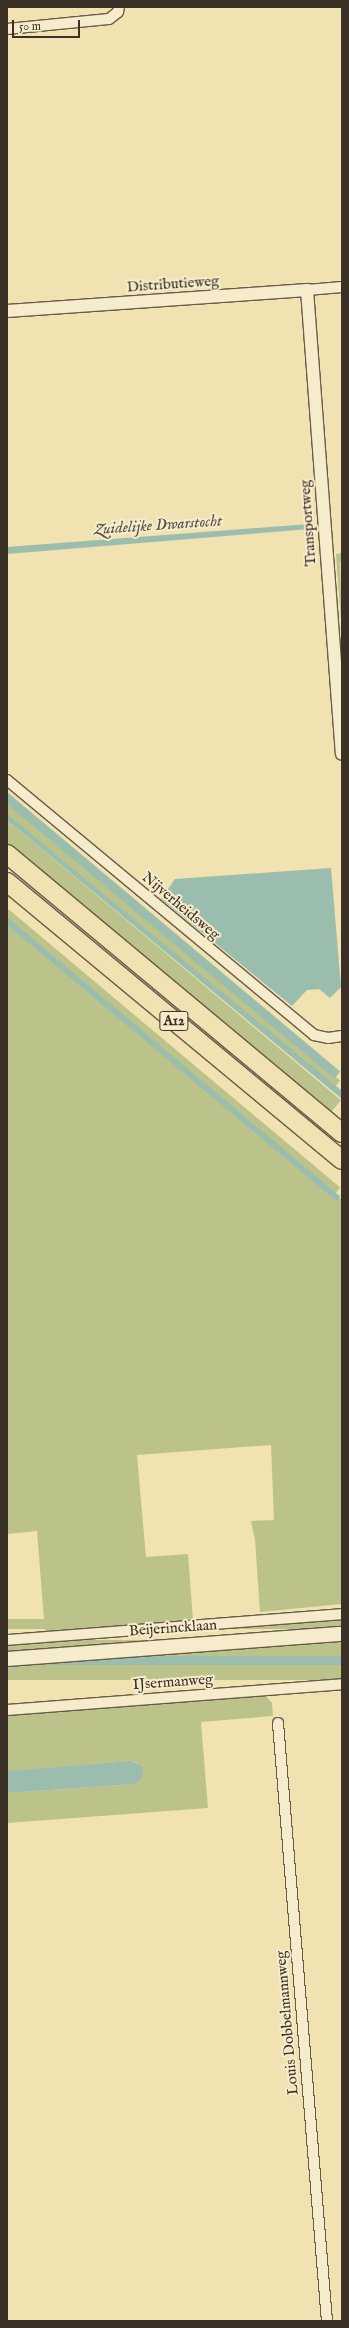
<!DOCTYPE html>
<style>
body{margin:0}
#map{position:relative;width:349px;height:2328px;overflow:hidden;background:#f1e2b1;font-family:"IM FELL English",serif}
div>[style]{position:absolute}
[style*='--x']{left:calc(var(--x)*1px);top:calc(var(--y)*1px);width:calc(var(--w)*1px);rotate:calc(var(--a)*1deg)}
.green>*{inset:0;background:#bbc38b;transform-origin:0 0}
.water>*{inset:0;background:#9bbdad;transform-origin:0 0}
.roads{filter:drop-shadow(1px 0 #685c49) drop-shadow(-1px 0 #685c49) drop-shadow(0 1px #685c49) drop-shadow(0 -1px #685c49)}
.minor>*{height:10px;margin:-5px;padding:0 5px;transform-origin:5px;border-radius:5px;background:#f6eccc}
.tertiary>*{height:12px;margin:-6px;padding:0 6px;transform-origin:6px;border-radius:6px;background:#f6eccc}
.secondary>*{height:14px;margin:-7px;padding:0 7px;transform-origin:7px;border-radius:7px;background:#f6eccc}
.motorway>*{height:18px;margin:-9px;padding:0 9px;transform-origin:9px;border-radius:9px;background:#f1e2b1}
span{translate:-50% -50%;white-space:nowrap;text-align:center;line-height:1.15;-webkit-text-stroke:4px #f6eccc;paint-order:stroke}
.shield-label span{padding:1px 3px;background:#f6eccc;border:1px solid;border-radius:3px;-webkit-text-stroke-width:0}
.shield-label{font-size:14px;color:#3b3026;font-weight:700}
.street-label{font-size:15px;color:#3b3026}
.water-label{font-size:16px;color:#535348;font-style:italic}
.frame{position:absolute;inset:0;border:8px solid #3b3026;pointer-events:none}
.scale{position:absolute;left:12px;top:20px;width:68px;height:18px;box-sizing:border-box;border:2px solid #3b3026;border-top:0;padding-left:5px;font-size:12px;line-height:14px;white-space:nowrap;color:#3b3026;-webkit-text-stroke:3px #f6eccc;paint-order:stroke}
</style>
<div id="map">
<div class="green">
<i style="clip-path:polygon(342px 553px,342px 564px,340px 561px,342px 634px,336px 554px)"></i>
<i style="left:7px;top:801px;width:435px;height:13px;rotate:40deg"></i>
<i style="left:7px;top:820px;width:436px;height:19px;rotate:40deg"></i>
<i style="left:7px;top:908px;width:435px;height:9px;rotate:40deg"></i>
<i style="clip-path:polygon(7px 923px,342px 1200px,342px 1604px,260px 1612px,255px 1540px,251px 1521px,274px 1520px,271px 1445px,137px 1455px,146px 1557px,188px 1554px,193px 1620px,45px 1632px,37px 1531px,7px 1534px)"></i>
<i style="left:342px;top:1619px;width:10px;height:336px;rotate:90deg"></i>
<i style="left:342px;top:1640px;width:16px;height:336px;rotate:90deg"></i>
<i style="left:342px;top:1665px;width:15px;height:336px;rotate:90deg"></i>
<i style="clip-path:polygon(264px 1694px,272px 1703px,273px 1716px,201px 1722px,208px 1808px,7px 1823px,7px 1793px,134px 1784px,137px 1763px,131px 1761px,7px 1772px,7px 1714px)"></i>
</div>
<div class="water">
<i style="clip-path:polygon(309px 524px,311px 526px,309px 529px,7px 554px,7px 547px)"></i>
<i style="left:7px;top:792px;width:435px;height:9px;rotate:40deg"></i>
<i style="clip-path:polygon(7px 814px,342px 1091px,342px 1099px,7px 820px)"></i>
<i style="clip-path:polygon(331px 868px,341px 987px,330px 998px,319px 989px,307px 990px,292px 1006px,161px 899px,175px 879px)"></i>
<i style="left:7px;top:917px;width:435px;height:6px;rotate:40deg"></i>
<i style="left:342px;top:1656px;width:9px;height:336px;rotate:90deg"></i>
<i style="clip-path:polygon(131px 1761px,140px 1765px,143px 1770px,141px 1779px,134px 1784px,7px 1793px,7px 1772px,10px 1771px)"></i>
</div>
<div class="roads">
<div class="minor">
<i style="--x:7;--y:29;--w:102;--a:-5.6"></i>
<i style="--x:109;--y:19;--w:11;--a:-38"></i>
<i style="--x:118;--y:12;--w:5;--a:-79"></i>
<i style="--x:307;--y:290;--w:35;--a:-5"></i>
<i style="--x:7;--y:780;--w:399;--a:39.7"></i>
<i style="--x:314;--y:1035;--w:14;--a:12"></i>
<i style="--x:328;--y:1038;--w:14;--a:-8"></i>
<i style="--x:7;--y:1640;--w:336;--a:-4.4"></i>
<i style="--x:7;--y:1710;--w:336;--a:-4.4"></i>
<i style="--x:278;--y:1723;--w:600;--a:85.32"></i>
</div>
<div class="tertiary">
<i style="--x:7;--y:311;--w:301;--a:-4"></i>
<i style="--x:307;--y:290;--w:465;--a:85.7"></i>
</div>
<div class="secondary">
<i style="--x:7;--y:1659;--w:336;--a:-4.3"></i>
</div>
<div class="motorway">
<i style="--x:7;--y:854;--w:436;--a:39.8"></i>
<i style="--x:7;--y:882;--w:435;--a:39.7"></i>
</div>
</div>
<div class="shield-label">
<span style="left:174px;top:1021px">A12</span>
</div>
<div class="street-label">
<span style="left:173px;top:284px;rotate:-4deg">Distributieweg</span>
<span style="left:308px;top:523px;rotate:-94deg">Transportweg</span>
<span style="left:181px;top:906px;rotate:40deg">Nijverheidsweg</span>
<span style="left:173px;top:1628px;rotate:-4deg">Beijerincklaan</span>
<span style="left:173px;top:1682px;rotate:-4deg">IJsermanweg</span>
<span style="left:287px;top:2023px;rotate:-95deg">Louis Dobbelmannweg</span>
</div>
<div class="water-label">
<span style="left:158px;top:526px;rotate:-4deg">Zuidelijke Dwarstocht</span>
</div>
<div class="frame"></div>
<div class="scale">50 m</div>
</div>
